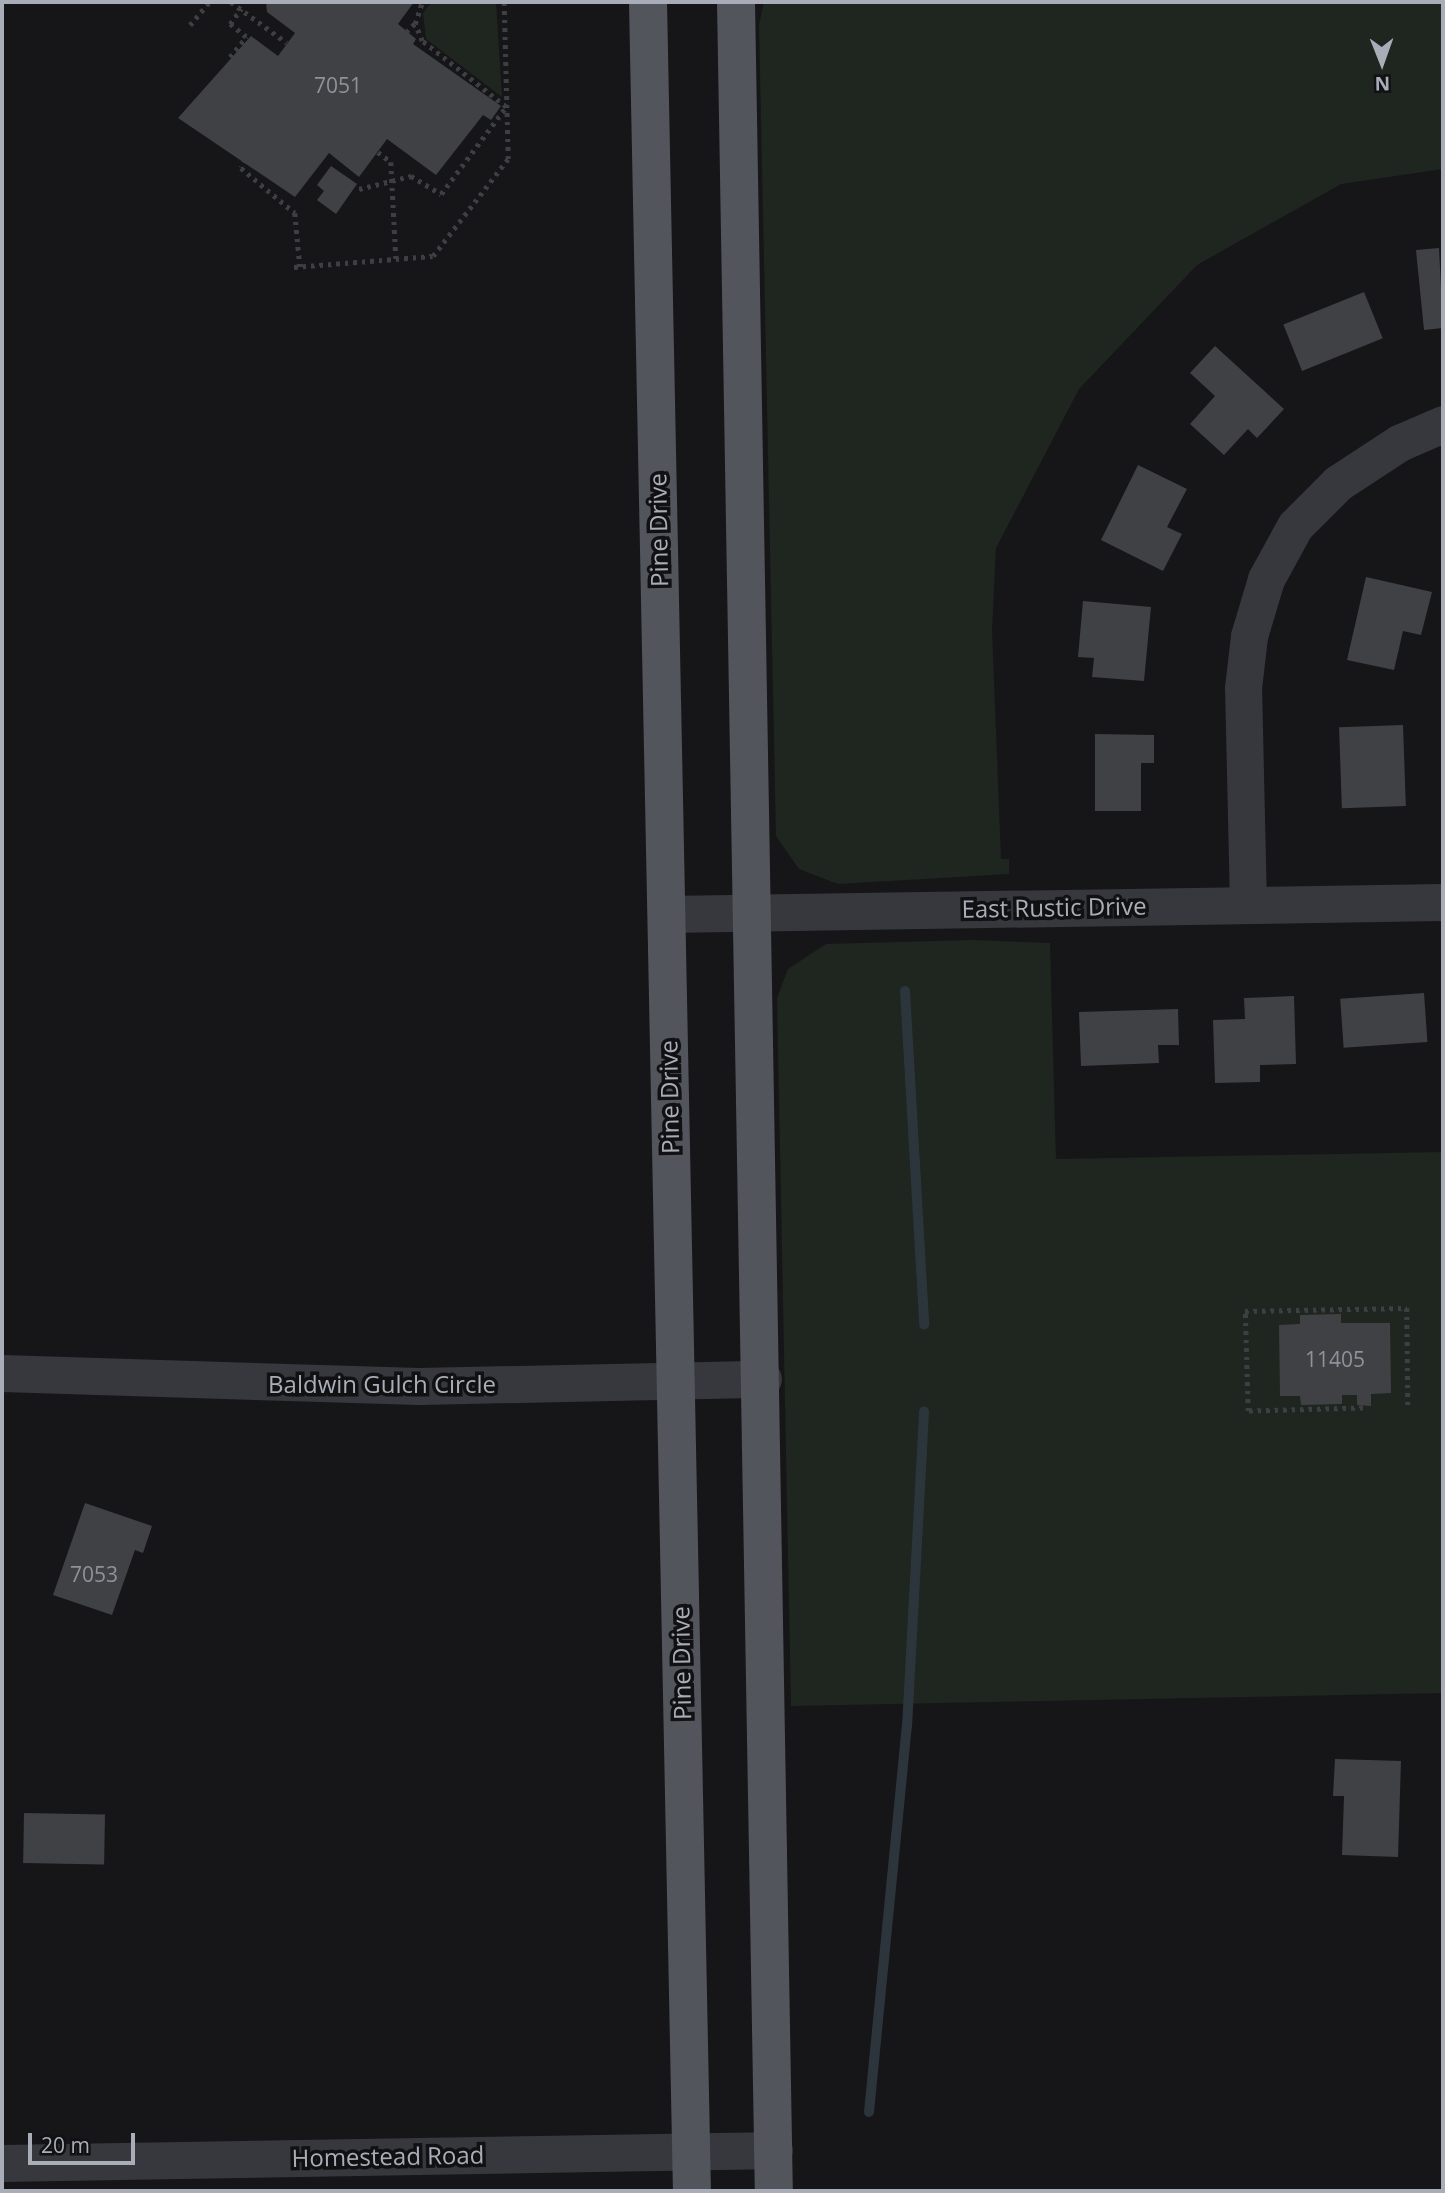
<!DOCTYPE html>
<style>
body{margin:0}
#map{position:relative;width:1445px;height:2193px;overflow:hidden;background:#161618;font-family:"Open Sans",sans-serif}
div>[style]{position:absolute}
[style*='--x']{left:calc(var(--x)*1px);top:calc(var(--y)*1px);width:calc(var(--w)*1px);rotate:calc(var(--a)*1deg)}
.green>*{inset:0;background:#1e261f}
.stream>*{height:10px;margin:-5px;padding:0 5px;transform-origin:5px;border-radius:5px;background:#2c353c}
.building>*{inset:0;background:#404145;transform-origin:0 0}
.path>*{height:4.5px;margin-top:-2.25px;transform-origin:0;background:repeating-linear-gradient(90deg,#3d3f44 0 3.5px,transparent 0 8.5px)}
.minor>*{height:37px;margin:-18.5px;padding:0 18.5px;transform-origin:18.5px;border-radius:18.5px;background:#37383d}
.primary>*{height:38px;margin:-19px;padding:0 19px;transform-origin:19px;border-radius:19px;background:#53555c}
span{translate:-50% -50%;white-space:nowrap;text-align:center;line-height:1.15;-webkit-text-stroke:7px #111113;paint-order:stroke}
.number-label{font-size:21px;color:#8e929b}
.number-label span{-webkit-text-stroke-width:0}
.street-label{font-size:24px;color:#a8adb8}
.frame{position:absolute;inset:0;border:4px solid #a8adb8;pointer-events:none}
.north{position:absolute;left:1347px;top:28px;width:70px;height:70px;-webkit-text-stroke:5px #111113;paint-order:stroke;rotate:179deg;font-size:19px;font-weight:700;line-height:28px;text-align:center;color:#a8adb8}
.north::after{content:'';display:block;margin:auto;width:24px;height:32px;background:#a8adb8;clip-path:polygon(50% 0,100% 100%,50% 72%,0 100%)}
.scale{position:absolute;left:28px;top:2133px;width:107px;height:32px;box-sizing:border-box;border:4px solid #a8adb8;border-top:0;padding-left:9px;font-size:21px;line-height:24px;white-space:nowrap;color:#a8adb8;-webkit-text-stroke:5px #111113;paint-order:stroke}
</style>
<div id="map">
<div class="green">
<i style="clip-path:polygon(432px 2px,496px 2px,502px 97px,426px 39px,423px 13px)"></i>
<i style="clip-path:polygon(764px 2px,1443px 2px,1443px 169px,1341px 184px,1197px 265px,1079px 389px,996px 548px,992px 630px,1001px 859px,1009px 859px,1009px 874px,838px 884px,799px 869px,776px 836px,759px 24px)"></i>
<i style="clip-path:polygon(972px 940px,1050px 943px,1056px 1159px,1443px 1152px,1443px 1693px,791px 1706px,777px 998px,788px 969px,826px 944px)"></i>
</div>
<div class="stream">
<i style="--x:905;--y:991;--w:334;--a:86.7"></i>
<i style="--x:869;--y:2112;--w:387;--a:-84.4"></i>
<i style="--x:907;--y:1727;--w:316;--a:-86.9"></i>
</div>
<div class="building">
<i style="clip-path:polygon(266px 2px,414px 2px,398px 24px,416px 39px,413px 44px,501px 106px,491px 120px,483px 115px,436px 175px,387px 139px,359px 177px,329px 153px,295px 197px,178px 118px,251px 36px,278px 56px,295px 33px,267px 12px)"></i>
<i style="clip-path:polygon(331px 166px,357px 184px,336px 214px,317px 200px,324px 191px,317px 185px)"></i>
<i style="clip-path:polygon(1439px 248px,1443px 328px,1424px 330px,1416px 250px)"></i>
<i style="left:1364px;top:292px;width:50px;height:87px;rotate:68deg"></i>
<i style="clip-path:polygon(1215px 346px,1284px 409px,1257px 438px,1248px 429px,1224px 455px,1190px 424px,1215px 396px,1190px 373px)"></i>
<i style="clip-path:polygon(1138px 465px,1187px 489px,1167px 527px,1182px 534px,1163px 571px,1101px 540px)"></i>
<i style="clip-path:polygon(1366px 577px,1432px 592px,1421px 635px,1403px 631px,1394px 670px,1347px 660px)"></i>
<i style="clip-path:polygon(1083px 601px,1151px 607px,1144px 681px,1092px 677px,1094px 658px,1078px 657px)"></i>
<i style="left:1403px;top:725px;width:81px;height:64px;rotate:88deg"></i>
<i style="clip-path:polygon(1095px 734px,1154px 735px,1154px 763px,1141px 763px,1141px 811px,1095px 811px)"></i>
<i style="left:1424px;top:993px;width:49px;height:84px;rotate:86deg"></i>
<i style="clip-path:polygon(1294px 996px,1296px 1064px,1260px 1065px,1260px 1082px,1215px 1083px,1213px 1020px,1245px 1019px,1244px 998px)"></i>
<i style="clip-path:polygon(1178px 1009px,1179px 1045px,1158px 1045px,1159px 1063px,1081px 1066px,1079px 1012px)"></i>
<i style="clip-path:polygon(1341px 1314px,1341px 1323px,1390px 1323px,1391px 1393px,1371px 1394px,1371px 1406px,1357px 1405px,1357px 1395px,1342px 1395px,1342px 1404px,1301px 1405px,1300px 1396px,1280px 1396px,1279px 1325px,1300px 1324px,1300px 1315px)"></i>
<i style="clip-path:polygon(85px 1503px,152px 1526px,143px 1553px,135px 1550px,112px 1615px,53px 1595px)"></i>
<i style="clip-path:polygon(1335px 1759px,1401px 1761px,1398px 1857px,1342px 1855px,1344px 1796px,1333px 1796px)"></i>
<i style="left:24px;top:1813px;width:81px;height:50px;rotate:1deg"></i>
</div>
<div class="path">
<i style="--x:231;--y:2;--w:69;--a:36.2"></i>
<i style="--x:415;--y:24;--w:23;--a:-72"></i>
<i style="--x:190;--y:25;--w:30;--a:-50"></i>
<i style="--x:230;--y:57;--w:26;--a:-51"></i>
<i style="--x:246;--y:37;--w:21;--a:-141"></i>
<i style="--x:230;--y:24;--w:19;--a:-54"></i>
<i style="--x:378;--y:152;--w:16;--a:38"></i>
<i style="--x:391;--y:162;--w:97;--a:87"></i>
<i style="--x:246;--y:160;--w:9;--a:122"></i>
<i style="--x:241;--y:168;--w:70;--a:39.8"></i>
<i style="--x:295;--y:213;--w:54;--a:84.7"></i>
<i style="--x:359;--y:189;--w:54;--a:-14"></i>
<i style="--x:411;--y:176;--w:35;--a:31"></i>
<i style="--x:441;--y:194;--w:109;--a:-53.2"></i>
<i style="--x:506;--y:107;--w:107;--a:-141.8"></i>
<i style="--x:422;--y:41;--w:18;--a:-112"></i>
<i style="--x:415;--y:24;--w:11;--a:135"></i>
<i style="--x:294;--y:267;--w:139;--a:-4.5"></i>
<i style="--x:433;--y:256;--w:123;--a:-52.3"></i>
<i style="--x:508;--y:159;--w:157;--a:-91.5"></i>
<i style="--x:1363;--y:1408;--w:115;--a:178.5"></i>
<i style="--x:1248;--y:1411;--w:100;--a:-91.7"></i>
<i style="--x:1245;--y:1311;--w:162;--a:-1.1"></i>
<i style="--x:1407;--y:1308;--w:101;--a:89.4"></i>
</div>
<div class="minor">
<i style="--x:1248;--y:905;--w:217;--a:-91.3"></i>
<i style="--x:1243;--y:688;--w:52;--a:-83.4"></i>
<i style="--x:1249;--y:636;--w:59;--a:-73.4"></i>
<i style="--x:1266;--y:579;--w:60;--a:-61.3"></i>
<i style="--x:1295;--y:526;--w:61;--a:-45"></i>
<i style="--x:1338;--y:483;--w:73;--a:-33.3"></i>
<i style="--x:1399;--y:443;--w:48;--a:-23.4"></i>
<i style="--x:666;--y:914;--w:777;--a:-0.88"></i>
<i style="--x:2;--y:1373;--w:417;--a:1.8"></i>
<i style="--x:419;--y:1386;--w:344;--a:-1.2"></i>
<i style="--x:2;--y:2163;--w:772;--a:-0.96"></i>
</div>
<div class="primary">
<i style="--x:648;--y:2;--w:2189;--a:88.85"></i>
<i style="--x:736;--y:2;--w:2189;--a:89.01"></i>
</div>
<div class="number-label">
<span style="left:338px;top:85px">7051</span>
<span style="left:1335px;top:1359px">11405</span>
<span style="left:94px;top:1574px">7053</span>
</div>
<div class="street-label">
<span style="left:658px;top:530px;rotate:-91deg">Pine Drive</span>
<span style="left:1054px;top:907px;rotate:-1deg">East Rustic Drive</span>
<span style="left:669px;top:1097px;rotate:-91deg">Pine Drive</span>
<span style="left:382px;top:1384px">Baldwin Gulch Circle</span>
<span style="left:681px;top:1663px;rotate:-91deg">Pine Drive</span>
<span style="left:388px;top:2156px;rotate:-1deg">Homestead Road</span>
</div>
<div class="frame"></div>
<div class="north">N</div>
<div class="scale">20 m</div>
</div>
